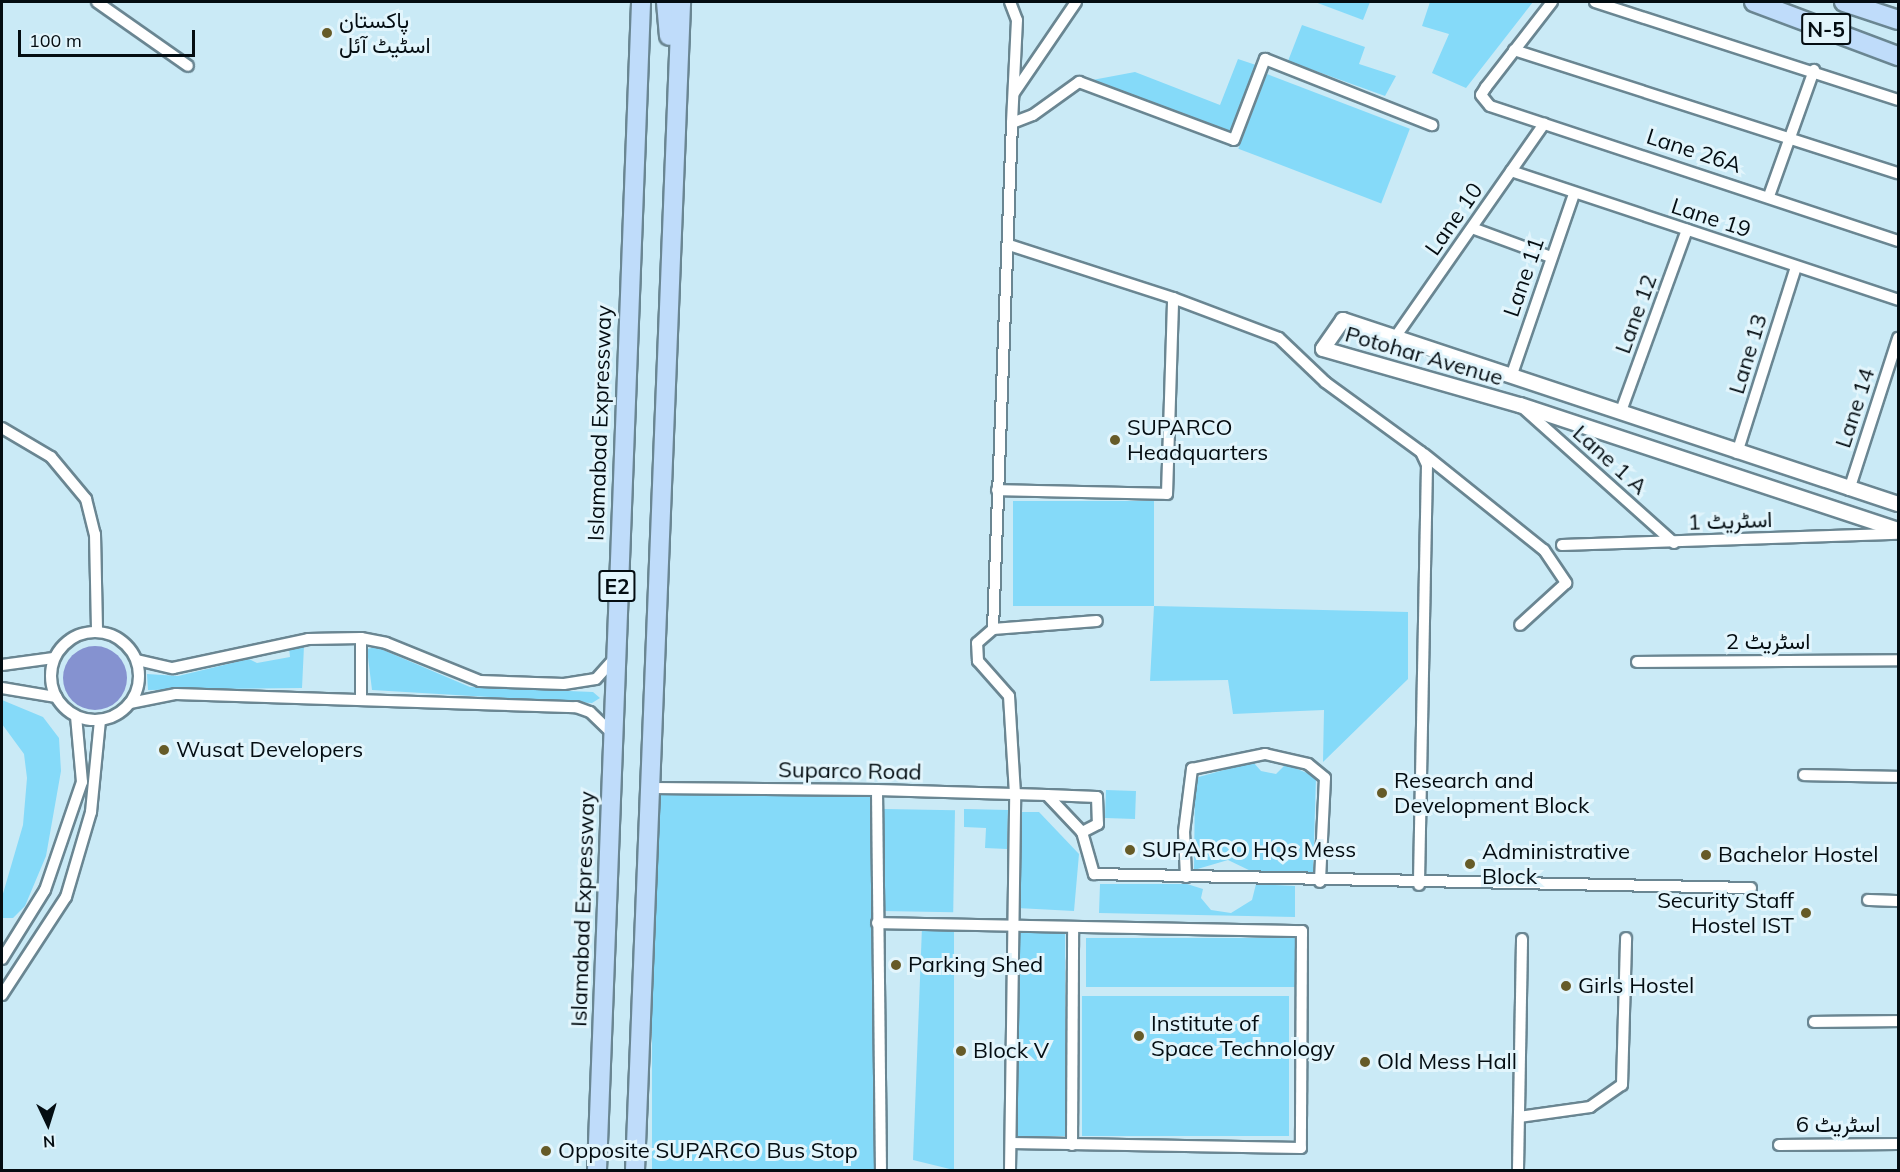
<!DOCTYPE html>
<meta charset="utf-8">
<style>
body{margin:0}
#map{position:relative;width:1900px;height:1172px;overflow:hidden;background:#caeaf6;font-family:Mulish,Vazirmatn,sans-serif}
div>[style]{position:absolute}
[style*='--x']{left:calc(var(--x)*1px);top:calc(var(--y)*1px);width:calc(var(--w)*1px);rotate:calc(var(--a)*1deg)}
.green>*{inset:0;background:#85daf9;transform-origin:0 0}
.water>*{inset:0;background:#8592d0}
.round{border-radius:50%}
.roads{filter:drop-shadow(2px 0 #6a8692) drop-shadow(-2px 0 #6a8692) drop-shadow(0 2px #6a8692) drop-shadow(0 -2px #6a8692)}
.minor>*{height:10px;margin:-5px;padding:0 5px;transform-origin:5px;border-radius:5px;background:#fff}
.minor>.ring{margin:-5px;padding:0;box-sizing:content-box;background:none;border:10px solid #fff;border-radius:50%}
.tertiary>*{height:14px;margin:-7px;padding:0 7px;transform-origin:7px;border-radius:7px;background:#fff}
.trunk>*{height:18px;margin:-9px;padding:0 9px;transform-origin:9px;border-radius:9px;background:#bfdcfa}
.dots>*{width:16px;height:16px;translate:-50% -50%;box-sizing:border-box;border:3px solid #e2f5fc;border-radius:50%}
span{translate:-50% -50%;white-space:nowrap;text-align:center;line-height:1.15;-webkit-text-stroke:6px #e2f5fc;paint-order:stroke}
.shield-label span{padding:2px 4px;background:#e2f5fc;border:2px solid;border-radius:4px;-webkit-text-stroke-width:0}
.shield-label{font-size:21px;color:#040d12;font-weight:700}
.poi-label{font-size:22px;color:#040d12}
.left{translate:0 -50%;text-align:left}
.right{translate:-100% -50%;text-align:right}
.street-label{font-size:22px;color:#040d12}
.frame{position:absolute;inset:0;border:3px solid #040d12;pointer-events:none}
.north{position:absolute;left:18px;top:1094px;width:60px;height:60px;-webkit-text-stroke:4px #e2f5fc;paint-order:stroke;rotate:176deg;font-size:16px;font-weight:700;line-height:24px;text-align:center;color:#040d12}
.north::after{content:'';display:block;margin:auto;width:21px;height:27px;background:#040d12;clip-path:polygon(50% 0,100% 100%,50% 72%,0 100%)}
.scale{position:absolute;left:18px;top:30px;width:177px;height:27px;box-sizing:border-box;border:3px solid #040d12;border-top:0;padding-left:8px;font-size:18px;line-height:21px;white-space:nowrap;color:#040d12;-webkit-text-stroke:4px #e2f5fc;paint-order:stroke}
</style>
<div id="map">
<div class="green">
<i style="clip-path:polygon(1315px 2px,1370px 2px,1363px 20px)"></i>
<i style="clip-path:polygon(1430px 2px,1533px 2px,1466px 88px,1432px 73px,1449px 34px,1422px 26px)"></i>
<i style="clip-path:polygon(1302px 25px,1365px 47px,1359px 64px,1396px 76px,1385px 96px,1288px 61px)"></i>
<i style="clip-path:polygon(1238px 59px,1259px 66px,1231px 134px,1087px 81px,1135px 72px,1220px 105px)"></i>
<i style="left:1267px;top:74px;width:153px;height:80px;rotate:21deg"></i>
<i style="left:1013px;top:501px;width:141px;height:105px"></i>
<i style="clip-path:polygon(1154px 606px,1408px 612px,1408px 679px,1323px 762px,1324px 710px,1233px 714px,1228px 680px,1150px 681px)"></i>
<i style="clip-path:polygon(304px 646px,302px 688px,148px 690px,147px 674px,178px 676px,249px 659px,257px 663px,290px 657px,289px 647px)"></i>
<i style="clip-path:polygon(376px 647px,470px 687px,593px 692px,600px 698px,592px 703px,372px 690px,367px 649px)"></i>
<i style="clip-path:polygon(2px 700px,43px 717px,59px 738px,61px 771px,46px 856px,25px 906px,13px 918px,2px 918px,2px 897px,23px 825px,27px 778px,24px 754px,2px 724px)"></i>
<i style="clip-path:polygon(1253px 762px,1261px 771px,1276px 774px,1286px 764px,1316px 777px,1313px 874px,1255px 873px,1228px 860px,1194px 870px,1195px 778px)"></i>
<i style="left:877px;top:790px;width:380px;height:225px;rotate:90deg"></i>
<i style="left:1106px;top:790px;width:30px;height:28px;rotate:2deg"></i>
<i style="left:884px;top:809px;width:71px;height:102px;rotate:1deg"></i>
<i style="clip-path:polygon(964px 809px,1008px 810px,1007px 849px,985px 848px,986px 828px,964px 827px)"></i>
<i style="clip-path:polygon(1020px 812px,1039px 812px,1079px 854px,1074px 911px,1017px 908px)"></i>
<i style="clip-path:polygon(1100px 884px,1187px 884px,1203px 889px,1201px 898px,1211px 910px,1231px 913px,1252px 900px,1256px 884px,1295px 886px,1295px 917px,1099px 913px)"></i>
<i style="clip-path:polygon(922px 927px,954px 932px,954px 1170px,913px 1160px)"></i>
<i style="left:1017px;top:933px;width:48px;height:203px"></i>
<i style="left:1086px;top:938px;width:210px;height:49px"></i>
<i style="left:1289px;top:996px;width:140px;height:207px;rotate:90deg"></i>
</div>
<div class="water">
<i class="round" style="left:63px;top:646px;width:64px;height:64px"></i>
</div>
<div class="roads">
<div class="minor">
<i style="--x:97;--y:2;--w:111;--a:35.1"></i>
<i style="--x:1010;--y:2;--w:19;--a:69"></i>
<i style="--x:1017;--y:20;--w:103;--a:92.8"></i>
<i style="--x:1552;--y:2;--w:108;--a:127.8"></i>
<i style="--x:1486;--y:87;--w:9;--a:122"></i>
<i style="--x:1481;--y:95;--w:14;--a:51"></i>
<i style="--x:1490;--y:106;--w:430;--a:18.3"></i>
<i style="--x:1595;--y:2;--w:318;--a:17.9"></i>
<i style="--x:1514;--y:50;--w:403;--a:17.8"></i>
<i style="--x:1014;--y:93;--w:110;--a:-55.7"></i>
<i style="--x:1511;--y:171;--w:408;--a:18.4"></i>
<i style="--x:1769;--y:196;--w:134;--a:-70.3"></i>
<i style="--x:1472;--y:228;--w:84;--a:20.2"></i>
<i style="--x:1173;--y:298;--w:113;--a:20.7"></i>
<i style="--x:1279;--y:338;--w:64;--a:43.7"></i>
<i style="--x:1325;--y:382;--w:119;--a:36.1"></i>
<i style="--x:1421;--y:452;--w:14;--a:65"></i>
<i style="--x:1427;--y:465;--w:420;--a:91.1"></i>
<i style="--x:1396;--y:336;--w:259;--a:-55.1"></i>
<i style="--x:1512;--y:374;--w:190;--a:-71"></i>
<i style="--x:1522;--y:407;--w:204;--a:41.8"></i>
<i style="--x:1621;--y:411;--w:193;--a:-70"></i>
<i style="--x:2;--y:428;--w:57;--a:30.6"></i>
<i style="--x:51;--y:457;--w:55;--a:50.2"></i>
<i style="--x:86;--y:499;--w:36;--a:76"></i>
<i style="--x:95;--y:534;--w:97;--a:88.8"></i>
<i style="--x:1737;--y:453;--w:195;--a:-72.4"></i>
<i style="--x:1424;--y:454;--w:154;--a:38.7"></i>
<i style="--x:1544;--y:550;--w:40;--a:56"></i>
<i style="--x:1566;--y:583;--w:62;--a:137.6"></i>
<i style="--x:997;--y:490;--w:170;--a:1.3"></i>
<i style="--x:1167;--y:494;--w:196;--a:-88.2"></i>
<i style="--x:1173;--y:298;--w:172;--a:-162.1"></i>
<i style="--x:1849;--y:490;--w:160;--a:-72.1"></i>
<i style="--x:1562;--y:545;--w:336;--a:-1.9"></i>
<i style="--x:993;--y:629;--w:506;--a:-87.85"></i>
<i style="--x:1012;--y:123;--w:22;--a:-21"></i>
<i style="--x:1033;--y:115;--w:57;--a:-35.7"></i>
<i style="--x:1079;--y:82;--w:165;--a:20.5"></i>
<i style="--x:1234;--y:140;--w:87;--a:-69.1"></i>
<i style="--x:1265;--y:59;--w:180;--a:21.6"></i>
<i class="ring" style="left:51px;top:632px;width:78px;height:78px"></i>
<i style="--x:137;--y:660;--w:37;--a:13"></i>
<i style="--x:173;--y:668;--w:138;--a:-12.1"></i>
<i style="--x:308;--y:639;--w:53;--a:-1.1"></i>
<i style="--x:361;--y:638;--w:25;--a:11"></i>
<i style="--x:386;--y:643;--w:101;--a:22"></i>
<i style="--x:480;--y:681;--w:84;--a:2"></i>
<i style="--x:564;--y:684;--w:32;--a:-9"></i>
<i style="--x:596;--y:679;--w:27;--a:-48"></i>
<i style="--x:1637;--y:662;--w:261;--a:-0.4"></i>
<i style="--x:2;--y:665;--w:52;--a:-7.7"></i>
<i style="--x:2;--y:688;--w:55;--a:9.5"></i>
<i style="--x:361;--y:699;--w:61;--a:-90"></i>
<i style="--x:130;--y:703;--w:47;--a:-11.1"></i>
<i style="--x:176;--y:694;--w:400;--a:1.9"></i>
<i style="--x:576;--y:707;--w:15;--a:20"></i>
<i style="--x:590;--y:712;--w:32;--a:44"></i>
<i style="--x:1804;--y:775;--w:94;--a:1.2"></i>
<i style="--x:652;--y:788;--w:225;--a:0.5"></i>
<i style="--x:877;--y:790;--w:170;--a:1.7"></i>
<i style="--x:1047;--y:795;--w:50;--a:2.3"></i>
<i style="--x:1097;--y:797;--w:27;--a:88"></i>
<i style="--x:1098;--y:824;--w:18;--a:153"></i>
<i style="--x:1082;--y:832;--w:51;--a:-133.4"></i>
<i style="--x:877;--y:790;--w:380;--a:89.4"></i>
<i style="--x:1082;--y:832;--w:44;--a:74.1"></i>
<i style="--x:1094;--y:874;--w:657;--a:1.22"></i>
<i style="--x:1186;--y:877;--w:45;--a:-92.5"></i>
<i style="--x:1184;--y:832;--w:64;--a:-82.8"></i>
<i style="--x:1192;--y:769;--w:75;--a:-11.6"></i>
<i style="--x:1265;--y:754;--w:44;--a:13.1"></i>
<i style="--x:1308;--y:764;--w:22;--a:39"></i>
<i style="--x:1325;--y:778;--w:104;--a:92.8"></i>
<i style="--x:1868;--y:900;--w:30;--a:2"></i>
<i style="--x:877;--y:923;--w:425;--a:1.1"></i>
<i style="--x:1302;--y:931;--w:217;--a:90.3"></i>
<i style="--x:1301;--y:1148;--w:290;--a:-179"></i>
<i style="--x:2;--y:959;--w:81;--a:-58.1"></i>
<i style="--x:45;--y:890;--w:114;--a:-71.1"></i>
<i style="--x:82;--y:782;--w:66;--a:-95.2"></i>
<i style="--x:2;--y:995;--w:117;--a:-56.9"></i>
<i style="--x:66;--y:897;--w:89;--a:-73.6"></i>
<i style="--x:91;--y:812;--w:92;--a:-84.4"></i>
<i style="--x:1814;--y:1022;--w:84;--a:-0.7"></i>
<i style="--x:1519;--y:1117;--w:72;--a:-8"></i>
<i style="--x:1590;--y:1107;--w:39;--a:-35"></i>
<i style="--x:1622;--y:1085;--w:147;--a:-88.4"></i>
<i style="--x:1072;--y:1145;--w:218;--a:-89.7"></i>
<i style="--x:1779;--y:1145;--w:119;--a:-0.5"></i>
<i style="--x:1010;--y:1170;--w:376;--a:-89.2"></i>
<i style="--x:1015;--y:794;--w:98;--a:-93.5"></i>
<i style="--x:1009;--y:696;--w:47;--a:-131.5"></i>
<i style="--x:978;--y:661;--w:18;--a:-93"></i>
<i style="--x:977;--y:643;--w:21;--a:-41"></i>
<i style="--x:993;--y:629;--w:104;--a:-4.4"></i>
<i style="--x:1518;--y:1170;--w:231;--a:-89"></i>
</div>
<div class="tertiary">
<i style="--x:1898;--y:504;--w:585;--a:-161.66"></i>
<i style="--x:1343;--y:320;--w:35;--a:125"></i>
<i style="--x:1323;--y:349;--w:205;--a:15.9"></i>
<i style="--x:1520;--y:405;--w:398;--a:18.3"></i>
</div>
<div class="trunk">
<i style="--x:666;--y:2;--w:34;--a:85"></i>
<i style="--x:1754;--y:2;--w:154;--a:20.6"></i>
<i style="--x:1844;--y:2;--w:57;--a:18.4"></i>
<i style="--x:597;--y:1170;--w:1169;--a:-87.84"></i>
<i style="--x:635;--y:1170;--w:1169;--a:-87.74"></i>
</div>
</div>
<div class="dots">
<i style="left:327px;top:33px;background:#665b28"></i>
<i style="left:1115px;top:440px;background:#665b28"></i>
<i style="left:164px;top:750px;background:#665b28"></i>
<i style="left:1382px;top:793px;background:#665b28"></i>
<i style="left:1130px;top:850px;background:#665b28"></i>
<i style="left:1706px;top:855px;background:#665b28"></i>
<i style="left:1470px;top:864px;background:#665b28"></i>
<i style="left:1806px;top:913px;background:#665b28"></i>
<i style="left:896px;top:965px;background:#665b28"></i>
<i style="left:1566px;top:986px;background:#665b28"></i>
<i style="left:1139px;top:1036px;background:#665b28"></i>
<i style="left:961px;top:1051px;background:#665b28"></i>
<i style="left:1365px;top:1062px;background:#665b28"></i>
<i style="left:546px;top:1151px;background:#665b28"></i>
</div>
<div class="shield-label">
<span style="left:1826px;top:29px">N-5</span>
<span style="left:617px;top:586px">E2</span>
</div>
<div class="poi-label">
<span class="left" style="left:339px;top:33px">پاکستان<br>اسٹیٹ آئل</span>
<span class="left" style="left:1127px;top:440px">SUPARCO<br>Headquarters</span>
<span class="left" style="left:176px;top:750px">Wusat Developers</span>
<span class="left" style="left:1394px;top:793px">Research and<br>Development Block</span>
<span class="left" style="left:1142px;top:850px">SUPARCO HQs Mess</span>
<span class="left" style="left:1482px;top:864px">Administrative<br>Block</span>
<span class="left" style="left:1718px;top:855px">Bachelor Hostel</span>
<span class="right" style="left:1794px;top:913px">Security Staff<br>Hostel IST</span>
<span class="left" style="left:908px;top:965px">Parking Shed</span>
<span class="left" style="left:1578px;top:986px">Girls Hostel</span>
<span class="left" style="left:1151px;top:1036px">Institute of<br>Space Technology</span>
<span class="left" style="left:973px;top:1051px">Block V</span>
<span class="left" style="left:1377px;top:1062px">Old Mess Hall</span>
<span class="left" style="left:558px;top:1151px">Opposite SUPARCO Bus Stop</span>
</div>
<div class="street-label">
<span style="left:1694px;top:151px;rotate:18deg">Lane 26A</span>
<span style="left:1711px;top:218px;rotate:18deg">Lane 19</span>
<span style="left:1454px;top:219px;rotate:-55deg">Lane 10</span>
<span style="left:1524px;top:277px;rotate:-71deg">Lane 11</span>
<span style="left:1636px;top:314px;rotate:-70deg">Lane 12</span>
<span style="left:1748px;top:354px;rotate:-73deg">Lane 13</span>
<span style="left:1424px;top:356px;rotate:16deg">Potohar Avenue</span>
<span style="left:1855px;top:408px;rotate:-72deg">Lane 14</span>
<span style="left:600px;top:423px;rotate:-88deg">Islamabad Expressway</span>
<span style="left:1610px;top:460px;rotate:42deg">Lane 1 A</span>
<span style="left:1730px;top:521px;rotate:-2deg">اسٹریٹ 1</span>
<span style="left:1768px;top:642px">اسٹریٹ 2</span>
<span style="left:850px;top:771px;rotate:1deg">Suparco Road</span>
<span style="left:583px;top:909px;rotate:-88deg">Islamabad Expressway</span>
<span style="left:1838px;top:1125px">اسٹریٹ 6</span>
</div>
<div class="frame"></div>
<div class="north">N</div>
<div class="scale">100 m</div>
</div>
